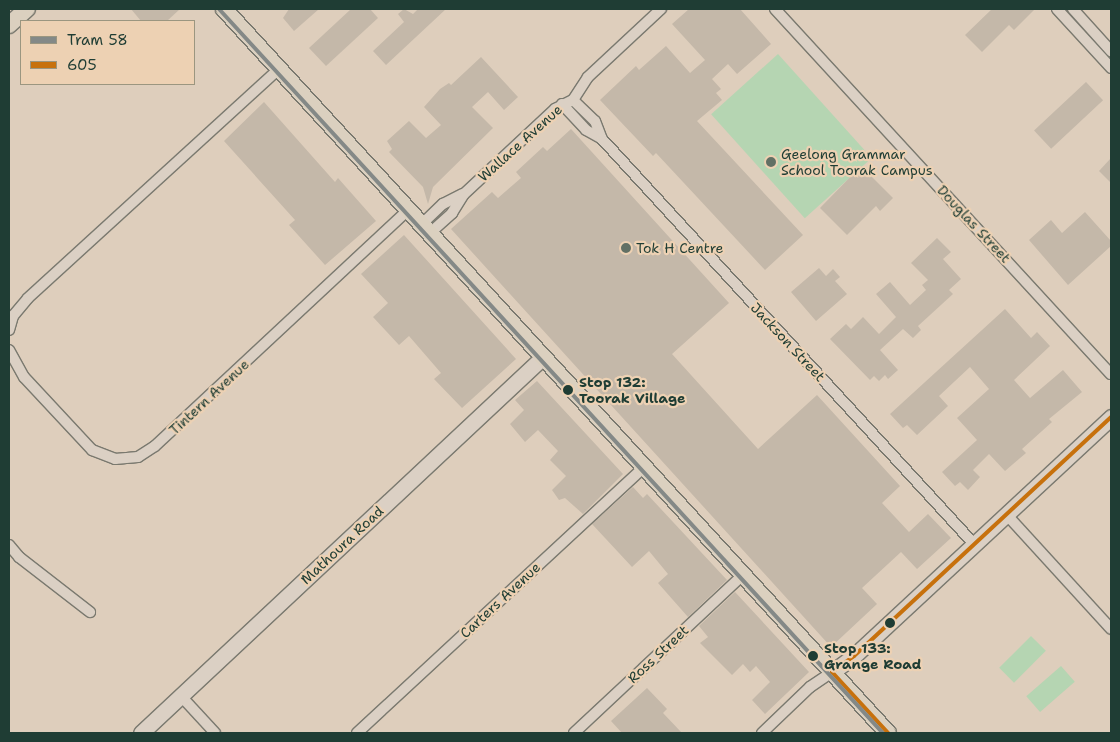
<!DOCTYPE html>
<style>
body{margin:0}
#map{position:relative;width:1120px;height:742px;overflow:hidden;background:#decebc;font-family:"Shantell Sans",sans-serif}
div>[style]{position:absolute}
[style*='--x']{left:calc(var(--x)*1px);top:calc(var(--y)*1px);width:calc(var(--w)*1px);rotate:calc(var(--a)*1deg)}
.green>*{inset:0;background:#b5d5b2;transform-origin:0 0}
.building>*{inset:0;background:#c4b8a9;transform-origin:0 0}
.roads{filter:drop-shadow(1px 0 #7a796f) drop-shadow(-1px 0 #7a796f) drop-shadow(0 1px #7a796f) drop-shadow(0 -1px #7a796f)}
.street>*{height:10px;margin:-5px;padding:0 5px;transform-origin:5px;border-radius:5px;background:#dbd0c4}
.secondary>*{height:15px;margin:-7.5px;padding:0 7.5px;transform-origin:7.5px;border-radius:7.5px;background:#dbd0c4}
.primary>*{height:16px;margin:-8px;padding:0 8px;transform-origin:8px;border-radius:8px;background:#dbd0bf}
.bus-1>*{height:4px;margin:-2px;padding:0 2px;transform-origin:2px;border-radius:2px;background:#c7710d}
.tram-1>*{height:4px;margin:-2px;padding:0 2px;transform-origin:2px;border-radius:2px;background:#848987}
.dots>*{width:14px;height:14px;translate:-50% -50%;box-sizing:border-box;border:2px solid #edd1b3;border-radius:50%}
span{translate:-50% -50%;white-space:nowrap;text-align:center;line-height:1.15;-webkit-text-stroke:4.5px #edd1b3;paint-order:stroke}
.street-label{font-size:14px;color:#1f3d34}
.poi-label{font-size:14px;color:#1f3d34}
.left{translate:0 -50%;text-align:left}
.stop-label{font-size:14px;color:#1f3d34;font-weight:700}
.frame{position:absolute;inset:0;border:10px solid #1f3d34;pointer-events:none}
.legend{position:absolute;left:20px;top:20px;width:175px;height:65px;box-sizing:border-box;background:#edd1b3;border:1px solid #9b9680;margin:0;padding:6px 9px;list-style:none;font-size:15px;color:#1f3d34}
.legend li{display:flex;align-items:center;gap:10px;height:25px}
.legend b{width:25px;border:1px solid #9b9680}
</style>
<div id="map">
<div class="green">
<i style="left:778px;top:54px;width:140px;height:90px;rotate:48deg"></i>
<i style="left:1031px;top:636px;width:21px;height:45px;rotate:45deg"></i>
<i style="left:1061px;top:666px;width:21px;height:46px;rotate:49deg"></i>
</div>
<div class="building">
<i style="clip-path:polygon(131px 9px,180px 9px,167px 21px,141px 21px)"></i>
<i style="clip-path:polygon(289px 9px,319px 9px,294px 31px,283px 18px)"></i>
<i style="clip-path:polygon(351px 9px,370px 9px,378px 18px,326px 66px,309px 48px)"></i>
<i style="clip-path:polygon(404px 9px,413px 14px,418px 9px,446px 9px,386px 65px,373px 51px,404px 22px,398px 14px)"></i>
<i style="clip-path:polygon(689px 9px,740px 9px,771px 44px,737px 74px,728px 64px,712px 79px,721px 89px,716px 93px,722px 100px,697px 121px,803px 235px,765px 270px,656px 153px,653px 156px,600px 100px,636px 66px,639px 70px,666px 46px,690px 73px,705px 60px,672px 24px)"></i>
<i style="clip-path:polygon(992px 9px,1035px 9px,1014px 30px,1009px 25px,982px 52px,965px 35px)"></i>
<i style="clip-path:polygon(481px 57px,518px 97px,504px 110px,488px 92px,472px 107px,493px 128px,433px 187px,428px 204px,423px 187px,389px 152px,392px 149px,387px 141px,409px 121px,426px 138px,441px 125px,424px 107px,440px 89px,449px 83px,451px 85px)"></i>
<i style="left:1086px;top:82px;width:25px;height:71px;rotate:47deg"></i>
<i style="clip-path:polygon(264px 102px,335px 182px,338px 178px,376px 221px,325px 265px,289px 225px,295px 220px,224px 141px)"></i>
<i style="clip-path:polygon(571px 129px,729px 303px,672px 354px,758px 449px,817px 395px,900px 486px,882px 503px,909px 532px,928px 514px,951px 538px,917px 569px,901px 552px,862px 588px,877px 604px,831px 647px,451px 229px,492px 192px,498px 198px,521px 178px,516px 172px,543px 147px,547px 151px)"></i>
<i style="clip-path:polygon(1111px 158px,1111px 183px,1099px 171px)"></i>
<i style="clip-path:polygon(861px 166px,893px 198px,880px 211px,876px 206px,847px 235px,820px 208px)"></i>
<i style="clip-path:polygon(1085px 212px,1111px 241px,1111px 246px,1068px 285px,1029px 240px,1051px 220px,1062px 233px)"></i>
<i style="clip-path:polygon(404px 235px,516px 359px,462px 408px,434px 379px,441px 373px,409px 336px,399px 345px,373px 317px,388px 303px,361px 274px)"></i>
<i style="clip-path:polygon(937px 238px,951px 252px,943px 259px,961px 279px,949px 290px,953px 294px,918px 326px,921px 330px,913px 338px,903px 329px,880px 350px,898px 370px,888px 379px,885px 375px,879px 381px,874px 376px,870px 380px,830px 339px,846px 324px,851px 329px,863px 317px,879px 334px,896px 317px,876px 294px,890px 282px,910px 305px,926px 290px,922px 285px,928px 280px,911px 263px)"></i>
<i style="clip-path:polygon(819px 268px,826px 276px,833px 269px,840px 277px,835px 281px,847px 294px,816px 321px,791px 292px)"></i>
<i style="clip-path:polygon(1005px 309px,1031px 338px,1037px 332px,1050px 346px,1014px 380px,1030px 398px,1063px 370px,1082px 392px,1049px 419px,1052px 422px,1022px 449px,1026px 453px,1005px 471px,989px 454px,973px 470px,980px 477px,968px 490px,960px 482px,955px 486px,942px 472px,977px 440px,957px 418px,989px 389px,970px 367px,939px 396px,948px 406px,917px 435px,907px 425px,903px 428px,890px 414px)"></i>
<i style="clip-path:polygon(537px 381px,623px 474px,583px 514px,565px 498px,559px 500px,552px 490px,566px 476px,550px 460px,558px 451px,538px 430px,525px 442px,510px 424px,524px 410px,515px 400px)"></i>
<i style="clip-path:polygon(633px 487px,643px 498px,647px 494px,727px 580px,688px 617px,658px 583px,668px 574px,649px 551px,632px 567px,592px 524px)"></i>
<i style="clip-path:polygon(735px 592px,809px 672px,765px 714px,752px 700px,770px 682px,756px 666px,750px 672px,743px 664px,732px 675px,700px 643px,708px 637px,699px 626px)"></i>
<i style="clip-path:polygon(647px 688px,667px 709px,663px 713px,682px 733px,622px 733px,611px 721px)"></i>
</div>
<div class="roads">
<div class="street">
<i style="--x:775;--y:9;--w:496;--a:47.4"></i>
<i style="--x:1057;--y:9;--w:80;--a:47.5"></i>
<i style="--x:1073;--y:9;--w:57;--a:47.9"></i>
<i style="--x:573;--y:100;--w:30;--a:44"></i>
<i style="--x:595;--y:121;--w:19;--a:69"></i>
<i style="--x:562;--y:104;--w:35;--a:47"></i>
<i style="--x:586;--y:130;--w:18;--a:29"></i>
<i style="--x:602;--y:139;--w:551;--a:47.43"></i>
<i style="--x:422;--y:224;--w:29;--a:-44"></i>
<i style="--x:443;--y:204;--w:22;--a:-27"></i>
<i style="--x:430;--y:233;--w:30;--a:-42"></i>
<i style="--x:452;--y:213;--w:22;--a:-58"></i>
<i style="--x:464;--y:194;--w:125;--a:-43"></i>
<i style="--x:555;--y:109;--w:20;--a:-27"></i>
<i style="--x:573;--y:100;--w:27;--a:-57"></i>
<i style="--x:588;--y:77;--w:100;--a:-43"></i>
<i style="--x:9;--y:330;--w:15;--a:-74"></i>
<i style="--x:13;--y:316;--w:23;--a:-50"></i>
<i style="--x:28;--y:298;--w:340;--a:-42.4"></i>
<i style="--x:9;--y:350;--w:31;--a:61"></i>
<i style="--x:24;--y:377;--w:100;--a:47"></i>
<i style="--x:92;--y:450;--w:25;--a:21"></i>
<i style="--x:115;--y:459;--w:23;--a:-5"></i>
<i style="--x:138;--y:457;--w:20;--a:-33"></i>
<i style="--x:155;--y:446;--w:346;--a:-43"></i>
<i style="--x:1007;--y:515;--w:154;--a:47.6"></i>
<i style="--x:9;--y:545;--w:16;--a:50"></i>
<i style="--x:19;--y:557;--w:90;--a:37.8"></i>
<i style="--x:181;--y:696;--w:50;--a:47.4"></i>
<i style="--x:357;--y:733;--w:391;--a:-42.8"></i>
<i style="--x:574;--y:733;--w:231;--a:-43.1"></i>
<i style="--x:762;--y:733;--w:66;--a:-43.8"></i>
<i style="--x:810;--y:687;--w:27;--a:-34"></i>
</div>
<div class="secondary">
<i style="--x:832;--y:672;--w:27;--a:-36"></i>
<i style="--x:854;--y:656;--w:351;--a:-42.9"></i>
<i style="--x:141;--y:733;--w:550;--a:-43.09"></i>
</div>
<div class="primary">
<i style="--x:224;--y:9;--w:982;--a:47.48"></i>
<i style="--x:9;--y:25;--w:24;--a:-42"></i>
</div>
</div>
<div class="bus-1">
<i style="--x:832;--y:672;--w:27;--a:-36"></i>
<i style="--x:854;--y:656;--w:351;--a:-42.9"></i>
<i style="--x:832;--y:672;--w:83;--a:47.4"></i>
</div>
<div class="tram-1">
<i style="--x:219;--y:9;--w:982;--a:47.48"></i>
</div>
<div class="dots">
<i style="left:771px;top:162px;background:#627064"></i>
<i style="left:626px;top:248px;background:#627064"></i>
<i style="left:568px;top:390px;background:#1f3d34"></i>
<i style="left:890px;top:623px;background:#1f3d34"></i>
<i style="left:813px;top:656px;background:#1f3d34"></i>
</div>
<div class="street-label">
<span style="left:520px;top:143px;rotate:-42deg">Wallace Avenue</span>
<span style="left:974px;top:224px;rotate:47deg">Douglas Street</span>
<span style="left:788px;top:342px;rotate:47deg">Jackson Street</span>
<span style="left:209px;top:397px;rotate:-43deg">Tintern Avenue</span>
<span style="left:342px;top:545px;rotate:-43deg">Mathoura Road</span>
<span style="left:500px;top:600px;rotate:-43deg">Carters Avenue</span>
<span style="left:658px;top:654px;rotate:-43deg">Ross Street</span>
</div>
<div class="poi-label">
<span class="left" style="left:781px;top:162px">Geelong Grammar<br>School Toorak Campus</span>
<span class="left" style="left:636px;top:248px">Tok H Centre</span>
</div>
<div class="stop-label">
<span class="left" style="left:579px;top:390px">Stop 132:<br>Toorak Village</span>
<span class="left" style="left:824px;top:656px">Stop 133:<br>Grange Road</span>
</div>
<div class="frame"></div>
<ul class="legend">
<li><b style="height:6px;background:#848987"></b>Tram 58</li>
<li><b style="height:6px;background:#c7710d"></b>605</li>
</ul>
</div>
